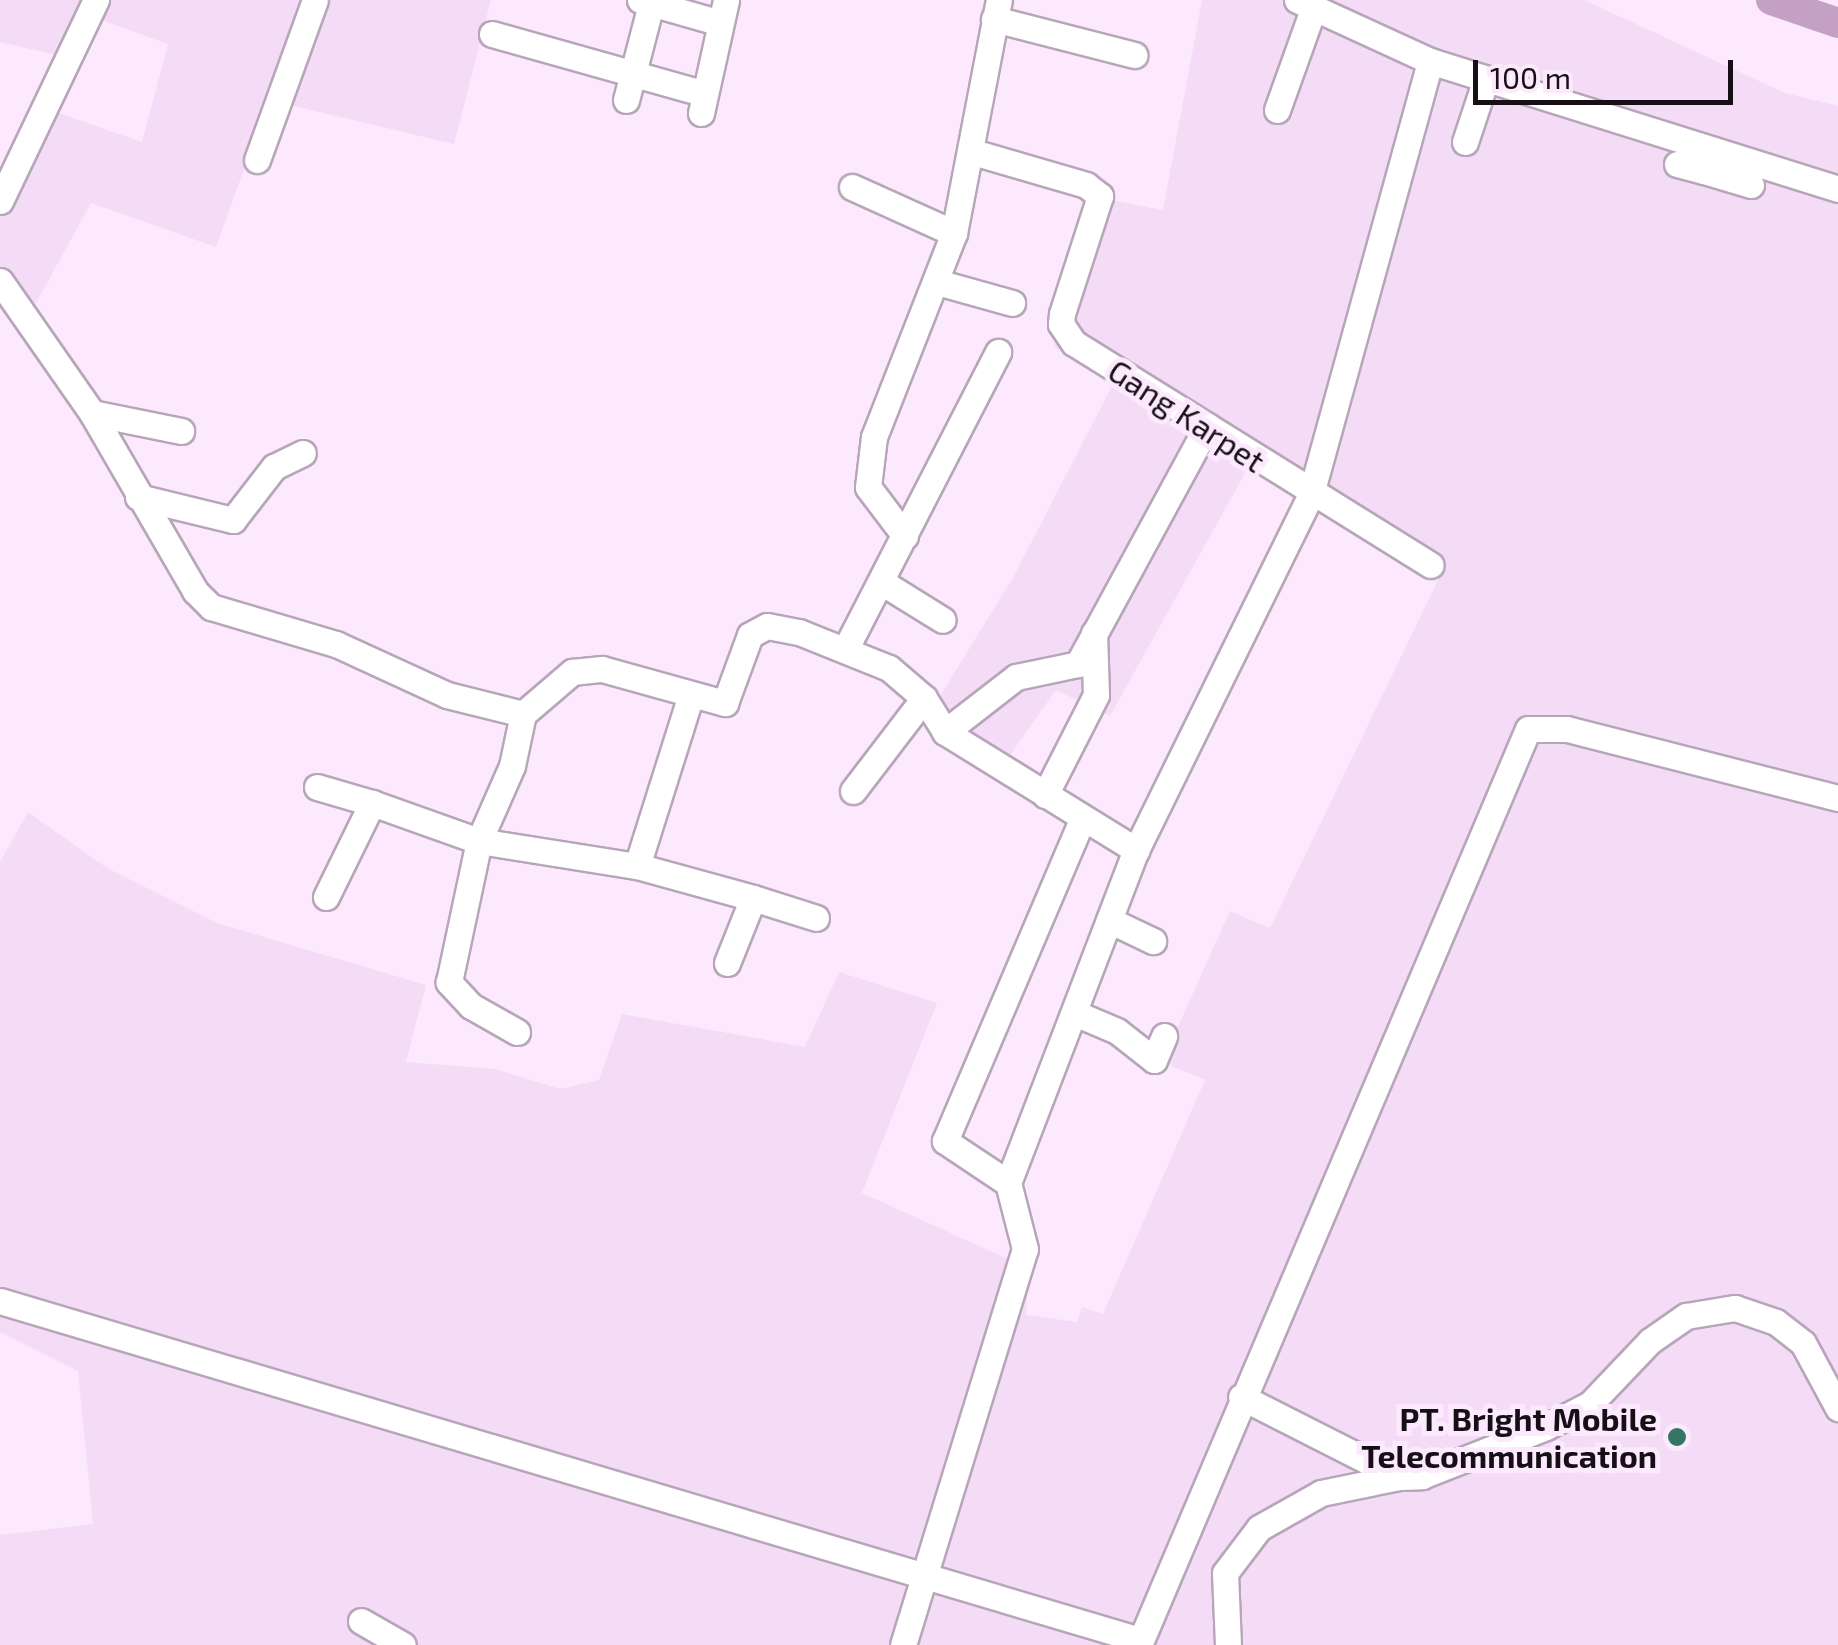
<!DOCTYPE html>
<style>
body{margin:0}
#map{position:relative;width:1838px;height:1645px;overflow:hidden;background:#fce9fd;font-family:"Exo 2",sans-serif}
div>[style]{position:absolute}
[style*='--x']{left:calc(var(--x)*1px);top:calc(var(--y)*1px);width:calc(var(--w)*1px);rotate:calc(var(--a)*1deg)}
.built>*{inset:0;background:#f4dcf6}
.river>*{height:30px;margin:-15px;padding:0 15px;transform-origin:15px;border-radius:15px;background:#c4a0c7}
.roads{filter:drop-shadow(2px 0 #b7a6b9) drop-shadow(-2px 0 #b7a6b9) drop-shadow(0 2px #b7a6b9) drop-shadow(0 -2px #b7a6b9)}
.minor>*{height:25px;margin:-12.5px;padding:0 12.5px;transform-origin:12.5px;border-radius:12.5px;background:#fff}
.dots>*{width:28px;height:28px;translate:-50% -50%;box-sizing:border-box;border:5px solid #fce9fd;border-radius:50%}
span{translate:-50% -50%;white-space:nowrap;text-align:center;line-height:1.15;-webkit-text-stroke:10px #fce9fd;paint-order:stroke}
.street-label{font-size:32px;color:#161016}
.poi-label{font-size:32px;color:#161016;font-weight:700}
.right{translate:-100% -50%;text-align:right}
.scale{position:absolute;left:1473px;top:60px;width:260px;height:45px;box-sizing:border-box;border:5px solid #161016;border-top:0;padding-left:12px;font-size:30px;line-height:35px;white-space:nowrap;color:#161016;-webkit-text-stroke:8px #fce9fd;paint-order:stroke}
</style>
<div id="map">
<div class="built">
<i style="clip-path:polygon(0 0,491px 0,454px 144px,269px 100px,216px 247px,91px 203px,25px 323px,0 298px,0 199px,53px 111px,142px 142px,168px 44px,93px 17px,73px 59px,0 42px)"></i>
<i style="clip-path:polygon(1202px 0,1584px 0,1785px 93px,1838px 106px,1838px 1645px,0 1645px,0 1535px,93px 1524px,78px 1371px,0 1332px,0 862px,28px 812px,107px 868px,217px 923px,426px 985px,406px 1062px,495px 1069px,560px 1089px,599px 1080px,622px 1014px,805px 1047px,839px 972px,937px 1003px,862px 1193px,1028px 1268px,1026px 1315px,1077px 1322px,1082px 1307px,1103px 1314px,1205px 1080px,1162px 1062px,1230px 911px,1270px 928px,1439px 578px,1254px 457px,1110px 716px,1056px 690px,1003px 765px,929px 714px,1014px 576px,1114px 382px,1054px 347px,1100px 198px,1163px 210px)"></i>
</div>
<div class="river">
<i style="--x:1771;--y:0;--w:71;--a:18.9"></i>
</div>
<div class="roads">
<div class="minor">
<i style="--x:640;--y:0;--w:73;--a:15.9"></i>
<i style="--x:1297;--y:0;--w:146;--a:24.6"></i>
<i style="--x:1430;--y:61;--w:428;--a:17.4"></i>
<i style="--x:994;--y:19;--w:145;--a:14.4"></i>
<i style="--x:492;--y:34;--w:207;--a:15.7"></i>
<i style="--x:626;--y:100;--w:103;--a:-75.4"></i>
<i style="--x:1277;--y:110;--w:104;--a:-70.3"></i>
<i style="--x:701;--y:113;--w:116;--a:-77.5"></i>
<i style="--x:1465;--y:142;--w:66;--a:-71.6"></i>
<i style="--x:973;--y:152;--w:118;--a:16.3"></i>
<i style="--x:1086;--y:185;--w:18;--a:38"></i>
<i style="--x:1100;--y:196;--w:124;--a:107.9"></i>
<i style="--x:1062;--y:314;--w:10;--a:96"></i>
<i style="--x:1061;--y:324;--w:23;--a:56"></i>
<i style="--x:1074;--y:343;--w:420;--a:31.9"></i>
<i style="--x:257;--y:160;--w:170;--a:-70.1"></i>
<i style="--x:1677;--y:164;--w:28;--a:15"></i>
<i style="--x:1704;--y:171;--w:23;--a:-67"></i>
<i style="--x:1704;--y:171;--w:49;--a:16.6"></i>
<i style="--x:852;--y:187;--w:112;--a:24.3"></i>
<i style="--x:0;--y:201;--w:223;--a:-64.5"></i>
<i style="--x:0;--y:281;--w:161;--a:55.1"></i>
<i style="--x:92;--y:413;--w:206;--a:59.9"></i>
<i style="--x:195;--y:591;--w:23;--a:45"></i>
<i style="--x:211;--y:607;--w:130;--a:16.5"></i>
<i style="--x:336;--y:644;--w:122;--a:24.7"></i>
<i style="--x:447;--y:695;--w:78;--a:14"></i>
<i style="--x:937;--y:282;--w:78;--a:15.6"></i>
<i style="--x:92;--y:413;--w:91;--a:11.4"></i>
<i style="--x:138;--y:497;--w:98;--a:13.6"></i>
<i style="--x:233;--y:520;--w:67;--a:-52.3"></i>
<i style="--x:274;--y:467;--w:32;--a:-26"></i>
<i style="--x:905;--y:536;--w:61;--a:-127.1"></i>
<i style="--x:868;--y:487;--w:50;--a:-83.2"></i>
<i style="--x:874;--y:437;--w:219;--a:-68.6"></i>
<i style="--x:954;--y:233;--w:237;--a:-79.1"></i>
<i style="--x:883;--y:583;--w:70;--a:31.7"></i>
<i style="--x:846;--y:648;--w:333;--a:-62.8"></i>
<i style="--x:945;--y:732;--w:90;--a:-37.8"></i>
<i style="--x:1016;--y:677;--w:63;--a:-11.8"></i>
<i style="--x:1078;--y:664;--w:271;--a:-61.5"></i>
<i style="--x:317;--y:787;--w:57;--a:16.2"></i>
<i style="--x:853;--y:791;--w:117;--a:-52.6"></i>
<i style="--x:1045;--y:795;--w:112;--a:-63"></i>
<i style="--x:1096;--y:695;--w:62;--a:-91.8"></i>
<i style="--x:637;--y:866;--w:179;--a:-72.5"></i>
<i style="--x:326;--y:897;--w:105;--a:-63.9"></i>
<i style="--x:372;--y:803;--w:114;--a:19.6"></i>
<i style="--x:479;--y:841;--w:160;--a:9"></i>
<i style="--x:637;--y:866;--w:120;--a:15.4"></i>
<i style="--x:753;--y:898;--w:70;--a:111.8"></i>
<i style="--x:753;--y:898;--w:66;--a:17.6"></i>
<i style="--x:1109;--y:920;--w:49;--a:25.5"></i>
<i style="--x:1077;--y:1014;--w:43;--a:23"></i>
<i style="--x:1117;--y:1031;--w:47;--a:38.1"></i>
<i style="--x:1154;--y:1060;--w:26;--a:-67"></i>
<i style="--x:517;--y:1032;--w:53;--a:-150.5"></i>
<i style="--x:471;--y:1006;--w:33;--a:-133"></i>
<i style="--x:449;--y:982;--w:144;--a:-78"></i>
<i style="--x:479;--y:841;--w:82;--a:-66.3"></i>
<i style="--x:512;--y:766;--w:53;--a:-78.1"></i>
<i style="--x:523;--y:714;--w:65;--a:-40.6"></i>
<i style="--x:572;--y:672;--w:30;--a:-6"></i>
<i style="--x:602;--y:669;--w:128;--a:15.5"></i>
<i style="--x:725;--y:703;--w:72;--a:-69.8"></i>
<i style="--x:750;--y:635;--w:19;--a:-28"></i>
<i style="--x:767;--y:626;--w:33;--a:11"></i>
<i style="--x:799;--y:632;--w:97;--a:21.8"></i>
<i style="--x:889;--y:668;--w:46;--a:40.6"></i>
<i style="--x:924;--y:698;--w:40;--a:58"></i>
<i style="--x:945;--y:732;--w:225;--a:31.7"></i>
<i style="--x:1008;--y:1183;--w:76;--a:-146.3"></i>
<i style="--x:945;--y:1141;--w:351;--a:-66.9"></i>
<i style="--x:0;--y:1301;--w:1189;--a:16.56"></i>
<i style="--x:1399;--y:1477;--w:23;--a:-2"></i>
<i style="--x:1422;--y:1476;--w:133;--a:-21.6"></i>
<i style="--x:1546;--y:1427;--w:50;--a:-27.6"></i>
<i style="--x:1590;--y:1404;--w:87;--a:-46.4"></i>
<i style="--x:1650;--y:1341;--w:44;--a:-34.8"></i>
<i style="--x:1686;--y:1316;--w:50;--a:-9.3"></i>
<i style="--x:1735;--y:1308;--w:43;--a:18.9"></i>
<i style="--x:1776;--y:1322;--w:34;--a:38"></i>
<i style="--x:1803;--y:1343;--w:74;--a:61.7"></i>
<i style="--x:361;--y:1621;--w:48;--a:29.7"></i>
<i style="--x:903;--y:1645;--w:414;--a:-72.9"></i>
<i style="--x:1025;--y:1249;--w:68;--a:-104.4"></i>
<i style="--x:1008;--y:1183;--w:357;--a:-69"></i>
<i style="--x:1136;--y:850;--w:397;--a:-63.8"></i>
<i style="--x:1311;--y:494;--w:449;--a:-74.6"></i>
<i style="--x:1139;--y:1645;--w:995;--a:-66.99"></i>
<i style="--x:1528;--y:729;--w:39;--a:0"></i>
<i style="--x:1567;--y:729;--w:280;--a:14.3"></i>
<i style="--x:1228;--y:1645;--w:72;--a:-92.4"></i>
<i style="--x:1225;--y:1573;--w:56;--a:-52.9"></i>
<i style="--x:1259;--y:1528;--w:71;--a:-29.4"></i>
<i style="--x:1321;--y:1493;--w:80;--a:-11.6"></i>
<i style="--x:1399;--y:1477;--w:177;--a:-153.1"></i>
</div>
</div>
<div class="dots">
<i style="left:1677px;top:1437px;background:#357565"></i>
</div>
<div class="street-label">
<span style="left:1187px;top:415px;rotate:33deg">Gang Karpet</span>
</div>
<div class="poi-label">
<span class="right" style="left:1657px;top:1437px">PT. Bright Mobile<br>Telecommunication</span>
</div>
<div class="scale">100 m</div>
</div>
